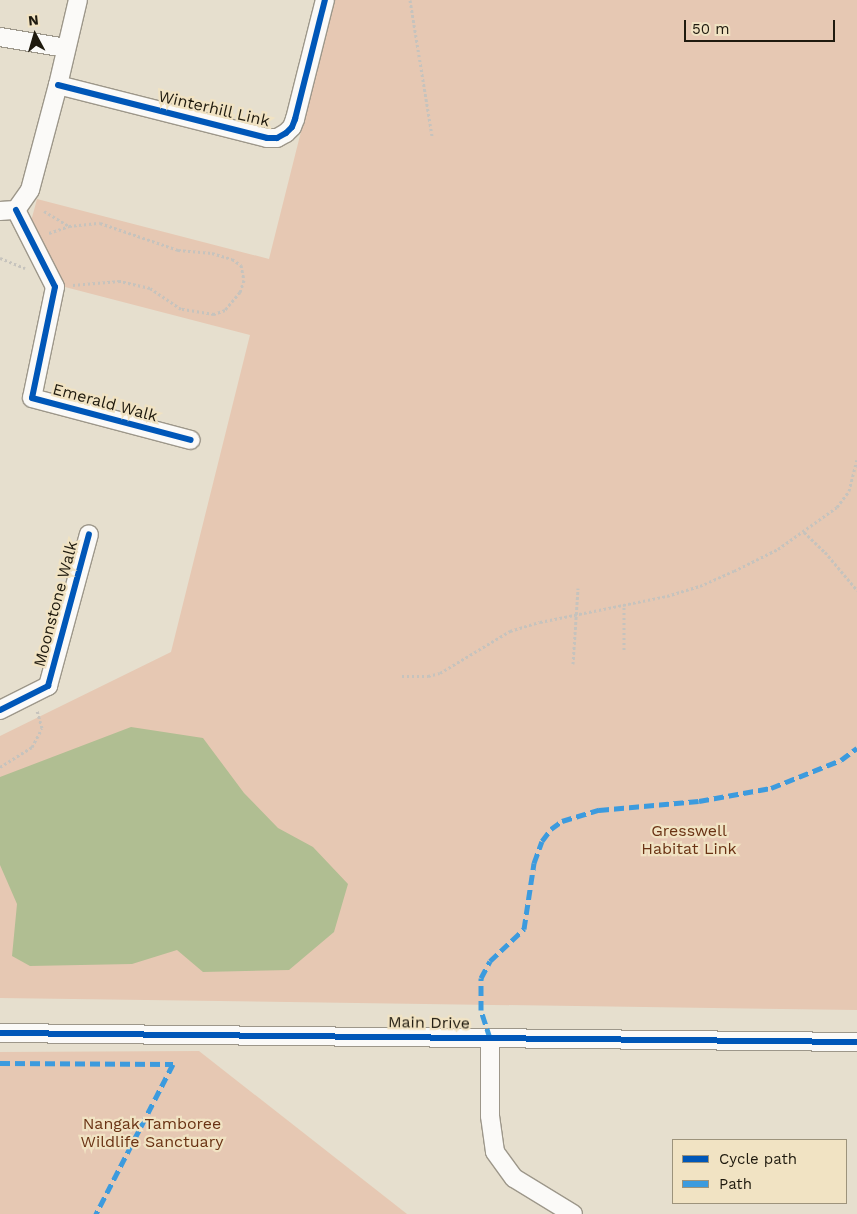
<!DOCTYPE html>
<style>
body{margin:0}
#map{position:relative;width:857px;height:1214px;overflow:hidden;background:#e6dfce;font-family:"Work Sans",sans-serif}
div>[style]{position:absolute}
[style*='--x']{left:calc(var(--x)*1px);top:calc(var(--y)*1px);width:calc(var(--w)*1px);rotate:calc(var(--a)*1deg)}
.green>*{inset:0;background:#e6c8b3}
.water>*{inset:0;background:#b0be92}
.path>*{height:3px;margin-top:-1.5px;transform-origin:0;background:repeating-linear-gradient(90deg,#c6c3bd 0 2.5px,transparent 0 5px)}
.roads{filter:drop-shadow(1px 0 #9d978a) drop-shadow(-1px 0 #9d978a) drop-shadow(0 1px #9d978a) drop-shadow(0 -1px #9d978a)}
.minor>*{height:18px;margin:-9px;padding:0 9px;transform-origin:9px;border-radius:9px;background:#fbfaf8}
.quiet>*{height:5px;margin-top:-2.5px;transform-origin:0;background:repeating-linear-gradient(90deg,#3c9bde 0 10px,transparent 0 15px)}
.cycleway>*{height:6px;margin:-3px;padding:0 3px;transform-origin:3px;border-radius:3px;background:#0057b8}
span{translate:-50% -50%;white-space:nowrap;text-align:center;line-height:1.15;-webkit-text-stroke:4.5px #f1e3c3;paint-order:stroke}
.street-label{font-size:16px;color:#1f1a0e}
.park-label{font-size:16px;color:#6a3314}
.legend{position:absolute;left:672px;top:1139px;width:175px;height:65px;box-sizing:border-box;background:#f1e3c3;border:1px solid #9d937b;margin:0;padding:6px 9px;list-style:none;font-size:15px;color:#1f1a0e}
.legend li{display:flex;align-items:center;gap:10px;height:25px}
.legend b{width:25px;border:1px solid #9d937b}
.north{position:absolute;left:10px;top:10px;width:50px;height:50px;-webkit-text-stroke:4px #f1e3c3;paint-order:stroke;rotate:354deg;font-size:14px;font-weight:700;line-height:20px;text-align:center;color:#1f1a0e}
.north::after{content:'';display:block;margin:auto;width:18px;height:22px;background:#1f1a0e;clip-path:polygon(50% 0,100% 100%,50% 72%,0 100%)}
.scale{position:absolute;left:684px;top:20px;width:151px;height:22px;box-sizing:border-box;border:2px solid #1f1a0e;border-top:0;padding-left:6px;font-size:15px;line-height:18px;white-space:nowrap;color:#1f1a0e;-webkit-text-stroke:4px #f1e3c3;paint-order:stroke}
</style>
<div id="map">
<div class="green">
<i style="clip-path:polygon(334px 0,857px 0,857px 1010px,0 998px,0 736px,171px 652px,250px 335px,65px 287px,30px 225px,37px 199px,269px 259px)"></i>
<i style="clip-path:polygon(199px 1051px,407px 1214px,0 1214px,0 1052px)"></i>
</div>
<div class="water">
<i style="clip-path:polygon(131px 727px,203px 738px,244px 793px,278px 828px,313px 847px,348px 884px,334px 932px,289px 970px,203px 972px,177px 950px,132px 964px,30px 966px,12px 956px,17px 904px,0 865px,0 777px)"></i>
</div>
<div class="path">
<i style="--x:410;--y:0;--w:138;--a:80.8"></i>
<i style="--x:44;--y:211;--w:29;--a:31"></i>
<i style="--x:49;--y:233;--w:21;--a:-19"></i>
<i style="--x:69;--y:226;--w:31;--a:-6"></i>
<i style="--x:100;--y:223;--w:83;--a:19.1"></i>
<i style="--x:178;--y:250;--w:34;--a:5"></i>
<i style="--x:212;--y:253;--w:21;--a:17"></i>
<i style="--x:232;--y:259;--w:11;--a:34"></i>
<i style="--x:241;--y:265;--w:15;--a:79"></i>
<i style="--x:244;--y:280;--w:13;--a:108"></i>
<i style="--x:240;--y:292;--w:23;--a:130"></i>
<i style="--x:225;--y:310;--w:12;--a:160"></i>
<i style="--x:214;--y:314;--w:33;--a:-171"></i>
<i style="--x:181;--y:309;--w:37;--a:-146"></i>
<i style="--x:150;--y:288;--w:31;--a:-167"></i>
<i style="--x:120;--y:281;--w:48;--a:175.2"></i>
<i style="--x:0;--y:258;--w:27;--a:22"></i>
<i style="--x:804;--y:532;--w:29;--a:44"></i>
<i style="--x:825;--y:552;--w:50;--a:49.9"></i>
<i style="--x:624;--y:650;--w:45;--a:-90"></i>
<i style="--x:573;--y:664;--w:76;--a:-86.2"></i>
<i style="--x:402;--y:676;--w:26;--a:0"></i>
<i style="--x:428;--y:676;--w:12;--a:-14"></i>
<i style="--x:440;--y:673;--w:82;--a:-31"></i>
<i style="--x:510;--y:631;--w:31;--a:-17"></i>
<i style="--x:540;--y:622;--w:130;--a:-11.6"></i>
<i style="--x:667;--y:596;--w:34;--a:-17"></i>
<i style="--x:700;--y:586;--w:37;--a:-24"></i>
<i style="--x:734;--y:571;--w:49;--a:-26.6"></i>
<i style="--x:778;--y:549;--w:72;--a:-35.4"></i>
<i style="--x:837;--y:507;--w:20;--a:-53"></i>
<i style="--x:849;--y:491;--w:32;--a:-76"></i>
<i style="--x:0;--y:767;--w:38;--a:-32"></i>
<i style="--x:32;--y:747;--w:21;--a:-62"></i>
<i style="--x:42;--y:728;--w:18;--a:-106"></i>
</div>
<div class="roads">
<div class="minor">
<i style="--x:0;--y:37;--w:67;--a:9.5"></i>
<i style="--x:58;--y:85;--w:216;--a:14.2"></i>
<i style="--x:267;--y:138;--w:10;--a:0"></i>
<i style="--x:277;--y:138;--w:10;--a:-29"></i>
<i style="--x:286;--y:133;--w:8;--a:-45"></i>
<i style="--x:292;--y:127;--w:9;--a:-69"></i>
<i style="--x:295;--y:119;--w:123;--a:-75.9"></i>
<i style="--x:16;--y:210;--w:86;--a:63.1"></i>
<i style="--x:55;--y:287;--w:113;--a:101.7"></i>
<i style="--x:32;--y:398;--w:164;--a:14.8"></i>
<i style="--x:16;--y:210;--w:24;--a:-55"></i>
<i style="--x:30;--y:190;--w:109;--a:-75.1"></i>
<i style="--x:58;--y:85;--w:87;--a:-76.8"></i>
<i style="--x:0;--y:211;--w:16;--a:-4"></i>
<i style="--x:0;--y:710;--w:54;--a:-26.6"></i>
<i style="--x:48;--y:686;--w:157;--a:-74.9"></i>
<i style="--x:0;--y:1033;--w:857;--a:0.6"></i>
<i style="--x:490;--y:1038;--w:78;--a:90"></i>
<i style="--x:490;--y:1116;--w:36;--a:82"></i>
<i style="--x:495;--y:1152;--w:32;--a:54"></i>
<i style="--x:514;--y:1178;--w:69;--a:31.4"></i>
</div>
</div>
<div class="quiet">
<i style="--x:490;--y:1038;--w:29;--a:-108"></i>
<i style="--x:481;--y:1010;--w:32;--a:-90"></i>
<i style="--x:481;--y:978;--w:19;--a:-62"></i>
<i style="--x:490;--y:961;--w:47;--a:-43.3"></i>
<i style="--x:524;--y:929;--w:67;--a:-81.4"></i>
<i style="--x:534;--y:863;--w:23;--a:-70"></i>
<i style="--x:542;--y:841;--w:15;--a:-53"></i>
<i style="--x:551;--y:829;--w:14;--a:-36"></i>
<i style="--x:562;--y:821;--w:39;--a:-17"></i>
<i style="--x:599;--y:810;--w:100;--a:-5.1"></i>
<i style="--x:699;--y:801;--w:73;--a:-10.2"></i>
<i style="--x:771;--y:788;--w:75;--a:-21.8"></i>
<i style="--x:841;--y:760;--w:20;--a:-37"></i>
<i style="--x:0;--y:1063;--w:173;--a:0.3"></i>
<i style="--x:173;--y:1064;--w:169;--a:117.2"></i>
</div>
<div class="cycleway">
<i style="--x:58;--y:85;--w:216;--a:14.2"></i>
<i style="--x:267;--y:138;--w:10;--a:0"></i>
<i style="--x:277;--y:138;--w:10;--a:-29"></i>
<i style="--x:286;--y:133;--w:8;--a:-45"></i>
<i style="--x:292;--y:127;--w:9;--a:-69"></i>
<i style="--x:295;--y:119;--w:123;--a:-75.9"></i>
<i style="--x:16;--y:210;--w:86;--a:63.1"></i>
<i style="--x:55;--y:287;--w:113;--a:101.7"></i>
<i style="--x:32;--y:398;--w:164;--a:14.8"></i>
<i style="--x:0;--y:710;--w:54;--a:-26.6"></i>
<i style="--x:48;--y:686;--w:157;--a:-74.9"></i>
<i style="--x:0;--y:1033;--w:857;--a:0.6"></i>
</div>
<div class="street-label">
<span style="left:214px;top:109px;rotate:13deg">Winterhill Link</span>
<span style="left:105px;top:403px;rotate:15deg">Emerald Walk</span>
<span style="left:56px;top:604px;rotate:-75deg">Moonstone Walk</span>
<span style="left:429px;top:1023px;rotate:1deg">Main Drive</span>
</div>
<div class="park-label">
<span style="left:689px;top:840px">Gresswell<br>Habitat Link</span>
<span style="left:152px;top:1133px">Nangak Tamboree<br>Wildlife Sanctuary</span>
</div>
<ul class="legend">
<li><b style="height:6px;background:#0057b8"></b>Cycle path</li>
<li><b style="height:6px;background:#3c9bde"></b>Path</li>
</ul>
<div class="north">N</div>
<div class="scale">50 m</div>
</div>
